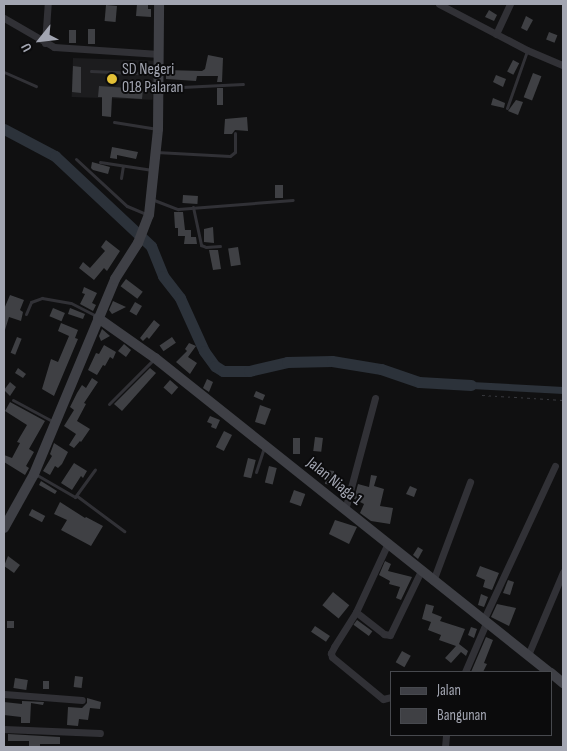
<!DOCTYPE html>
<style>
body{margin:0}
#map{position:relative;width:567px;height:751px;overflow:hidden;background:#101011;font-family:"Sofia Sans Condensed",sans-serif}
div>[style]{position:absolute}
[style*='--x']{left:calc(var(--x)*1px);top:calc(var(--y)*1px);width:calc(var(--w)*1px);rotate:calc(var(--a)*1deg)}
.built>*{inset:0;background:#1c1c1e;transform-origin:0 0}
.canal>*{height:7px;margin:-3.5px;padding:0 3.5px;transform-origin:3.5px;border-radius:3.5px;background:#2c323a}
.river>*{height:11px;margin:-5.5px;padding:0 5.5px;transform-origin:5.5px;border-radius:5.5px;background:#2c323a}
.building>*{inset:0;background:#3f4044;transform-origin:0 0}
.path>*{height:1px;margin-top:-0.5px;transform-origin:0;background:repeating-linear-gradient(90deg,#37383d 0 2.5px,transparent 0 6.5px)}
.lane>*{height:3px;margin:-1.5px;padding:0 1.5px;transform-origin:1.5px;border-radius:1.5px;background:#313136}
.street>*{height:7px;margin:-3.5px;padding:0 3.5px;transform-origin:3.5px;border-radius:3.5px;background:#313136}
.secondary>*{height:10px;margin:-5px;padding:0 5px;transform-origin:5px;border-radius:5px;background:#3f4046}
.dots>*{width:14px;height:14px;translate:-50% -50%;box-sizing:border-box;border:2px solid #0b0b0c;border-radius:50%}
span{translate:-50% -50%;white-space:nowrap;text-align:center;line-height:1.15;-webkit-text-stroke:4px #0b0b0c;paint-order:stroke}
.poi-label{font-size:16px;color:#a2a5b1}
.left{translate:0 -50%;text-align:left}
.street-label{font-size:16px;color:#a2a5b1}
.frame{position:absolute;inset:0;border:5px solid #a2a5b1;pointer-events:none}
.legend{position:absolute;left:390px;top:671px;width:162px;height:65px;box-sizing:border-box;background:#0b0b0c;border:1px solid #47494e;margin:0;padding:6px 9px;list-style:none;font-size:15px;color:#a2a5b1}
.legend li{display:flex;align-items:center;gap:10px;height:25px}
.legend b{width:25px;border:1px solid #47494e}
.north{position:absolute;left:15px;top:15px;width:50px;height:50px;-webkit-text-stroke:4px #0b0b0c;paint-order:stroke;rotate:241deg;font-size:14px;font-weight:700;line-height:20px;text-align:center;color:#a2a5b1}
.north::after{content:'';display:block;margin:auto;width:18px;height:22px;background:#a2a5b1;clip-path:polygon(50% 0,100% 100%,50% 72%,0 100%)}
</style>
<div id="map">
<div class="built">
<i style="left:73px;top:58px;width:81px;height:39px;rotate:2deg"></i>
</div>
<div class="canal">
<i style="--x:471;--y:385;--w:92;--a:3.1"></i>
</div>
<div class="river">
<i style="--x:4;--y:129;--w:58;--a:27.9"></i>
<i style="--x:55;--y:156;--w:132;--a:43.2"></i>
<i style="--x:151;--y:246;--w:32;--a:68"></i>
<i style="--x:163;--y:276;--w:28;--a:52"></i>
<i style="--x:180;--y:298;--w:58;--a:65.6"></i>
<i style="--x:204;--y:351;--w:19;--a:54"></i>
<i style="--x:215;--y:366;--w:9;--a:32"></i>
<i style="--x:223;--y:371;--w:26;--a:0"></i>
<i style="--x:249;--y:371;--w:39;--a:-13"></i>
<i style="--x:287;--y:362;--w:45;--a:-1.3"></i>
<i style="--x:332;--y:361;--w:50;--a:9.3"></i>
<i style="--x:381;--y:369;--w:40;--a:18.9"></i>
<i style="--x:419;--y:382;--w:52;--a:3.3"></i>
</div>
<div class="building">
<i style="clip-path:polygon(137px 4px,148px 4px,148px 9px,151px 9px,151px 17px,136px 16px)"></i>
<i style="left:106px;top:5px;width:11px;height:16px;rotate:5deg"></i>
<i style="clip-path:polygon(489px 10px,497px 15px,494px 21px,485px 17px)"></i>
<i style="clip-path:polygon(526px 16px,533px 20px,527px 31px,521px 28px)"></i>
<i style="left:88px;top:29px;width:7px;height:15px"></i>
<i style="left:69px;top:30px;width:7px;height:13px"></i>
<i style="left:549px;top:32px;width:9px;height:8px;rotate:21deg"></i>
<i style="clip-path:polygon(208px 55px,223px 58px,222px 82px,217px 82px,218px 76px,197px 76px,196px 81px,166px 79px,166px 70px,202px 71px,205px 69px)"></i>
<i style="left:513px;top:60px;width:7px;height:13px;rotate:27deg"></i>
<i style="clip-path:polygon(73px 66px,81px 67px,81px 93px,72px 92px)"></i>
<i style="left:533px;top:73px;width:9px;height:26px;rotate:21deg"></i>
<i style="clip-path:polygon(496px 75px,506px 79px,503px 87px,493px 82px)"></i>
<i style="clip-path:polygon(99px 86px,143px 89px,142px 99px,112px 97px,111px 117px,102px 116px,102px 97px,98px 97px)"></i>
<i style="left:223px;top:88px;width:17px;height:6px;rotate:90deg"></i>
<i style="clip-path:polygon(493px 98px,505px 103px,504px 108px,491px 105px)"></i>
<i style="clip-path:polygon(516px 100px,523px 102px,518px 115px,508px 111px)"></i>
<i style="clip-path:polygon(247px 117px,248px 131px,235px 130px,232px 134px,224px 134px,225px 119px)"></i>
<i style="clip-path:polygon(112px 147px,138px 152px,136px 159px,117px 155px,117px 159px,110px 158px)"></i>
<i style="clip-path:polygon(92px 162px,110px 167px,108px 174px,93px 170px,91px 168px)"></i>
<i style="left:275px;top:185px;width:8px;height:13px"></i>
<i style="left:183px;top:195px;width:15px;height:8px;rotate:4deg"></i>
<i style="clip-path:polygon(174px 212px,183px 212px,185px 230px,191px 230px,191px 237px,196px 237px,197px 244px,184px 244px,185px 236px,178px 236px,178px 228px,175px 228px)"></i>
<i style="clip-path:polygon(213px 227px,214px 243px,204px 242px,204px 229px)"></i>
<i style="clip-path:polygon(106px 240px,120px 251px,107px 271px,104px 268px,94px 280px,79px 268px,83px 262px,90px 268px,105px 251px,101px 247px)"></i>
<i style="left:238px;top:247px;width:18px;height:10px;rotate:81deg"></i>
<i style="clip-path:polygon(209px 250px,218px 250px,221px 269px,213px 270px)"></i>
<i style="left:126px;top:279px;width:21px;height:9px;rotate:37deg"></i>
<i style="clip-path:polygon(84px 287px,97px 293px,92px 303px,96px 305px,93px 311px,80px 304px,85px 294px,82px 293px)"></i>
<i style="clip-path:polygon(10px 295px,24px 300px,20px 310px,23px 312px,21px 321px,9px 317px,5px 330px,4px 309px)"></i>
<i style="clip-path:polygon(113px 301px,126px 307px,112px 314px,109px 310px)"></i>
<i style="left:135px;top:302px;width:8px;height:11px;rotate:30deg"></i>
<i style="left:53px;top:308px;width:13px;height:9px;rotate:23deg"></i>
<i style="clip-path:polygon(70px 308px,85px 314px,83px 319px,68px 314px)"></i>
<i style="clip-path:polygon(154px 320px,160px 325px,149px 339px,147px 337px,143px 341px,140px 338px)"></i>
<i style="clip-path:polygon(61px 323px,78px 330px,75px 338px,78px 339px,54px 396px,42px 389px,51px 359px,58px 362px,69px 336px,58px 331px)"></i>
<i style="clip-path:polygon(102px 329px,110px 336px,101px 341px,99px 336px)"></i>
<i style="left:17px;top:337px;width:5px;height:17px;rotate:22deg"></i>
<i style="left:172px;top:337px;width:7px;height:15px;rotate:56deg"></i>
<i style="clip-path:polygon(189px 343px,196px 346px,188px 357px,197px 363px,190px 374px,176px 362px,187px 351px,185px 349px)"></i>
<i style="clip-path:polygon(124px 344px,131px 350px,126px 357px,118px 351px)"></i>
<i style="clip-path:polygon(104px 345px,116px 352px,113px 359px,110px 357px,105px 366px,103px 365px,97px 375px,88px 370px,96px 353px,99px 354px)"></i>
<i style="clip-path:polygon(18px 368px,26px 374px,23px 378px,15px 373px)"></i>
<i style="clip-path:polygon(150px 368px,156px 373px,122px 411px,114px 404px)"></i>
<i style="clip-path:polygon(92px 378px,98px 382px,84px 403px,86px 404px,77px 421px,90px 429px,81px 442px,80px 441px,74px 448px,69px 445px,76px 434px,64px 426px,74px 410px,70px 407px,77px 393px,82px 385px,86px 388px)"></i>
<i style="clip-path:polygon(207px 379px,213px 382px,209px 392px,203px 388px)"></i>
<i style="left:170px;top:380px;width:11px;height:10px;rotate:41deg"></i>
<i style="clip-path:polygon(10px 382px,16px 387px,10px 396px,4px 390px)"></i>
<i style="left:256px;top:391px;width:10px;height:6px;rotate:24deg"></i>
<i style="clip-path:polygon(10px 402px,45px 421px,29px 449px,34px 452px,26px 466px,29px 468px,25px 475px,4px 462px,4px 455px,12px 458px,20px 443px,17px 442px,27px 425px,5px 411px)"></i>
<i style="clip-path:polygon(260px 405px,271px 409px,265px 425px,255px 422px)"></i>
<i style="clip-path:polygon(210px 416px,220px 420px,216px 429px,211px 427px,212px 424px,207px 422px)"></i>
<i style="left:224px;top:431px;width:9px;height:18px;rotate:27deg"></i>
<i style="left:315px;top:437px;width:8px;height:14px;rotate:7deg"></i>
<i style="left:293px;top:438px;width:7px;height:16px"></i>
<i style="clip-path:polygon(54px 443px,68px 452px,62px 464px,58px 468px,55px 466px,50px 475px,43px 471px,52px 456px,50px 454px)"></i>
<i style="left:248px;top:458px;width:8px;height:19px;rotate:14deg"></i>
<i style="clip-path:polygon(74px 463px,87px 471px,83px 478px,81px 476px,72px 490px,61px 483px)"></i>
<i style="left:269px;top:466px;width:8px;height:17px;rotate:14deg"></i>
<i style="clip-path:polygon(326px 470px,334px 471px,334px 485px,325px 484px)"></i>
<i style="clip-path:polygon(371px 475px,377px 476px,374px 486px,384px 489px,380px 506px,393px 508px,390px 524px,371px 521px,360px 513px,364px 504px,354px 499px,358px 484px,369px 487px)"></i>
<i style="clip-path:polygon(41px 481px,57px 491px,55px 494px,39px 485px)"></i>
<i style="clip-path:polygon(410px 486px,417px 489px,414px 497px,406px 494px)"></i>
<i style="left:294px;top:490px;width:12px;height:13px;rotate:20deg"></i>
<i style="clip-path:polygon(60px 502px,85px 518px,86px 517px,103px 526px,91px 546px,61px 530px,67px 520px,54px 514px)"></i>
<i style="left:32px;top:509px;width:15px;height:7px;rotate:28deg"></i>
<i style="clip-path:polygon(335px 520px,357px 527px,349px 544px,329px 534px)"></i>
<i style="clip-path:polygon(418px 547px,423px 550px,418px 559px,413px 555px)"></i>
<i style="clip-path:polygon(8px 556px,20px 565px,14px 573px,4px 566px)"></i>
<i style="clip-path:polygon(385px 561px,391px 564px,388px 571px,412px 577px,401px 600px,396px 598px,400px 587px,389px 584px,390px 581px,379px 575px)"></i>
<i style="clip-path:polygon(480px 566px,499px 573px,492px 590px,483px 587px,485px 580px,476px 576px)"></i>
<i style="clip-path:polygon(508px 580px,514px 582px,510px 595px,503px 593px)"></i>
<i style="left:333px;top:592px;width:21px;height:17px;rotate:39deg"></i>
<i style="clip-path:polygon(481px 594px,488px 597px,484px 607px,478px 605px)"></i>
<i style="clip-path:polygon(426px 604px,434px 606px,432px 613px,442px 617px,440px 621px,465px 629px,459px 644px,468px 651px,466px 656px,461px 652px,451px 663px,445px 658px,456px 646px,439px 640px,441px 635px,428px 630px,431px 622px,422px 619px)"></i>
<i style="clip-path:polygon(497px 604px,516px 608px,509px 626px,491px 617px)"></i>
<i style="left:357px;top:620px;width:19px;height:6px;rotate:36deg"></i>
<i style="left:7px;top:621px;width:7px;height:7px"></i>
<i style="left:315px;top:626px;width:18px;height:7px;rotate:34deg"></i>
<i style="clip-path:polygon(471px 627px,477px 629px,474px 638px,468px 635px)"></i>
<i style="clip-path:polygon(486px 637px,493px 640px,484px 663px,487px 664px,483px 672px,471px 672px)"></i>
<i style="left:402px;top:651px;width:10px;height:13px;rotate:29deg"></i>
<i style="left:75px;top:676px;width:8px;height:11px;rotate:7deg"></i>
<i style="left:15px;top:678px;width:13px;height:10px;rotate:9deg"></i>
<i style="left:43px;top:681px;width:6px;height:8px"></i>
<i style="clip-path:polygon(87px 698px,101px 702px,100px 709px,90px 708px,88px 720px,79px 719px,78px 726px,67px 725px,68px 707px,82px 708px,87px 703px)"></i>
<i style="clip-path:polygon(22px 701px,44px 702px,43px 705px,31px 703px,30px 723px,21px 723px,21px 717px,4px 715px,4px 702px,22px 704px)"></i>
<i style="clip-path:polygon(8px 734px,60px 737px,60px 744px,40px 744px,40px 747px,29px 747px,29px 741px,8px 741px)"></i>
</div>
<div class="path">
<i style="--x:482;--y:395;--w:81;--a:3.5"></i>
</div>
<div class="lane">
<i style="--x:91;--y:71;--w:67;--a:2.6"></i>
<i style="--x:4;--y:72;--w:35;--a:24"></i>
<i style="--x:161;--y:88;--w:82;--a:-2.8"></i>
<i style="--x:507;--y:108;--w:60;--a:-70.7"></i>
<i style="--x:114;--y:122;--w:44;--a:9.2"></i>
<i style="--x:156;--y:152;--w:74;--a:3.1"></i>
<i style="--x:230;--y:156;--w:6;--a:-39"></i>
<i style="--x:235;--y:152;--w:19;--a:-90"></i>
<i style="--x:76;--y:159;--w:69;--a:42.7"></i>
<i style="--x:127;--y:206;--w:21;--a:23"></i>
<i style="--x:100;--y:162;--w:53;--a:8.7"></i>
<i style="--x:121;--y:178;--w:12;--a:-81"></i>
<i style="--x:154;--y:200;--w:26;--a:21"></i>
<i style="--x:178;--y:209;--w:115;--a:-4.5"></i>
<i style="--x:193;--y:207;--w:39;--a:78"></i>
<i style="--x:201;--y:245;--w:5;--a:22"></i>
<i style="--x:206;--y:247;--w:14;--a:-4"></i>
<i style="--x:26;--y:314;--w:13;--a:-67"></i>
<i style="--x:31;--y:302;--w:12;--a:-20"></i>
<i style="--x:42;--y:298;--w:29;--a:10"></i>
<i style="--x:71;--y:303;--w:28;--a:27"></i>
<i style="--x:13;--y:400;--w:47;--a:28.2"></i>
<i style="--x:109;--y:404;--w:62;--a:-45"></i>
<i style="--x:256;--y:472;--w:25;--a:-72"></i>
<i style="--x:37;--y:475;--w:44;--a:30.1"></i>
<i style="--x:75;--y:497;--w:34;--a:-54"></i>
<i style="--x:77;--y:496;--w:59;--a:36.7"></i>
</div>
<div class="street">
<i style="--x:439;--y:4;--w:99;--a:27.6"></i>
<i style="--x:527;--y:50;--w:39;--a:23"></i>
<i style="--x:4;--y:18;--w:58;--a:30.1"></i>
<i style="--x:54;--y:47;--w:105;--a:3.8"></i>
<i style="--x:496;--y:34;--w:33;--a:-65"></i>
<i style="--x:45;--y:43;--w:39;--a:-86"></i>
<i style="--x:345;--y:510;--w:116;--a:-75"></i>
<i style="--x:388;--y:543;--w:76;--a:114.9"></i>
<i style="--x:356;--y:612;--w:36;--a:38"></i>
<i style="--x:384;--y:634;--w:6;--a:9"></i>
<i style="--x:390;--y:635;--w:71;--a:-64.2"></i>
<i style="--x:433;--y:581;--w:106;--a:-69.5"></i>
<i style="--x:356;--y:612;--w:41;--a:122.2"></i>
<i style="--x:334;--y:647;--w:7;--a:117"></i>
<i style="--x:331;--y:653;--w:4;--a:76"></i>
<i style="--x:332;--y:657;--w:66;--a:39.5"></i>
<i style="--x:383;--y:699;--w:8;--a:-14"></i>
<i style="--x:483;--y:621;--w:171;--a:-65.1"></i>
<i style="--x:528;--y:655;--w:90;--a:-67.1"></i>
<i style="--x:465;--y:672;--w:53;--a:-66.8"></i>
<i style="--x:4;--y:694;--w:78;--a:4.4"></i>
<i style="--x:4;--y:729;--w:96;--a:2.4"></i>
<i style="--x:445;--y:747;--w:12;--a:-85"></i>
</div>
<div class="secondary">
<i style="--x:98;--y:318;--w:70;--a:35.1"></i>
<i style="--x:155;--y:358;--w:504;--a:38.55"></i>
<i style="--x:4;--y:528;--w:62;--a:-60.9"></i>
<i style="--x:34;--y:474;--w:211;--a:-67.4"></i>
<i style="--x:115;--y:279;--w:43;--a:-57.4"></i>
<i style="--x:138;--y:243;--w:30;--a:-69"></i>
<i style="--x:149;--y:215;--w:86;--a:-84"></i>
<i style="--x:158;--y:129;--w:125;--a:-89.5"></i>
<i style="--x:551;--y:673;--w:16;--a:40"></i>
</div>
<div class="dots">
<i style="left:112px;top:79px;background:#e3c036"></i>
</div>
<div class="poi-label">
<span class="left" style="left:122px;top:79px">SD Negeri<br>018 Palaran</span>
</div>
<div class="street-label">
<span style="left:334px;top:482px;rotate:39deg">Jalan Niaga 1</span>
</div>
<div class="frame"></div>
<ul class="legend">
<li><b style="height:6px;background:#3f4046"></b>Jalan</li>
<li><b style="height:14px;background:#3f4044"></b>Bangunan</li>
</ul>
<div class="north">U</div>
</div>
